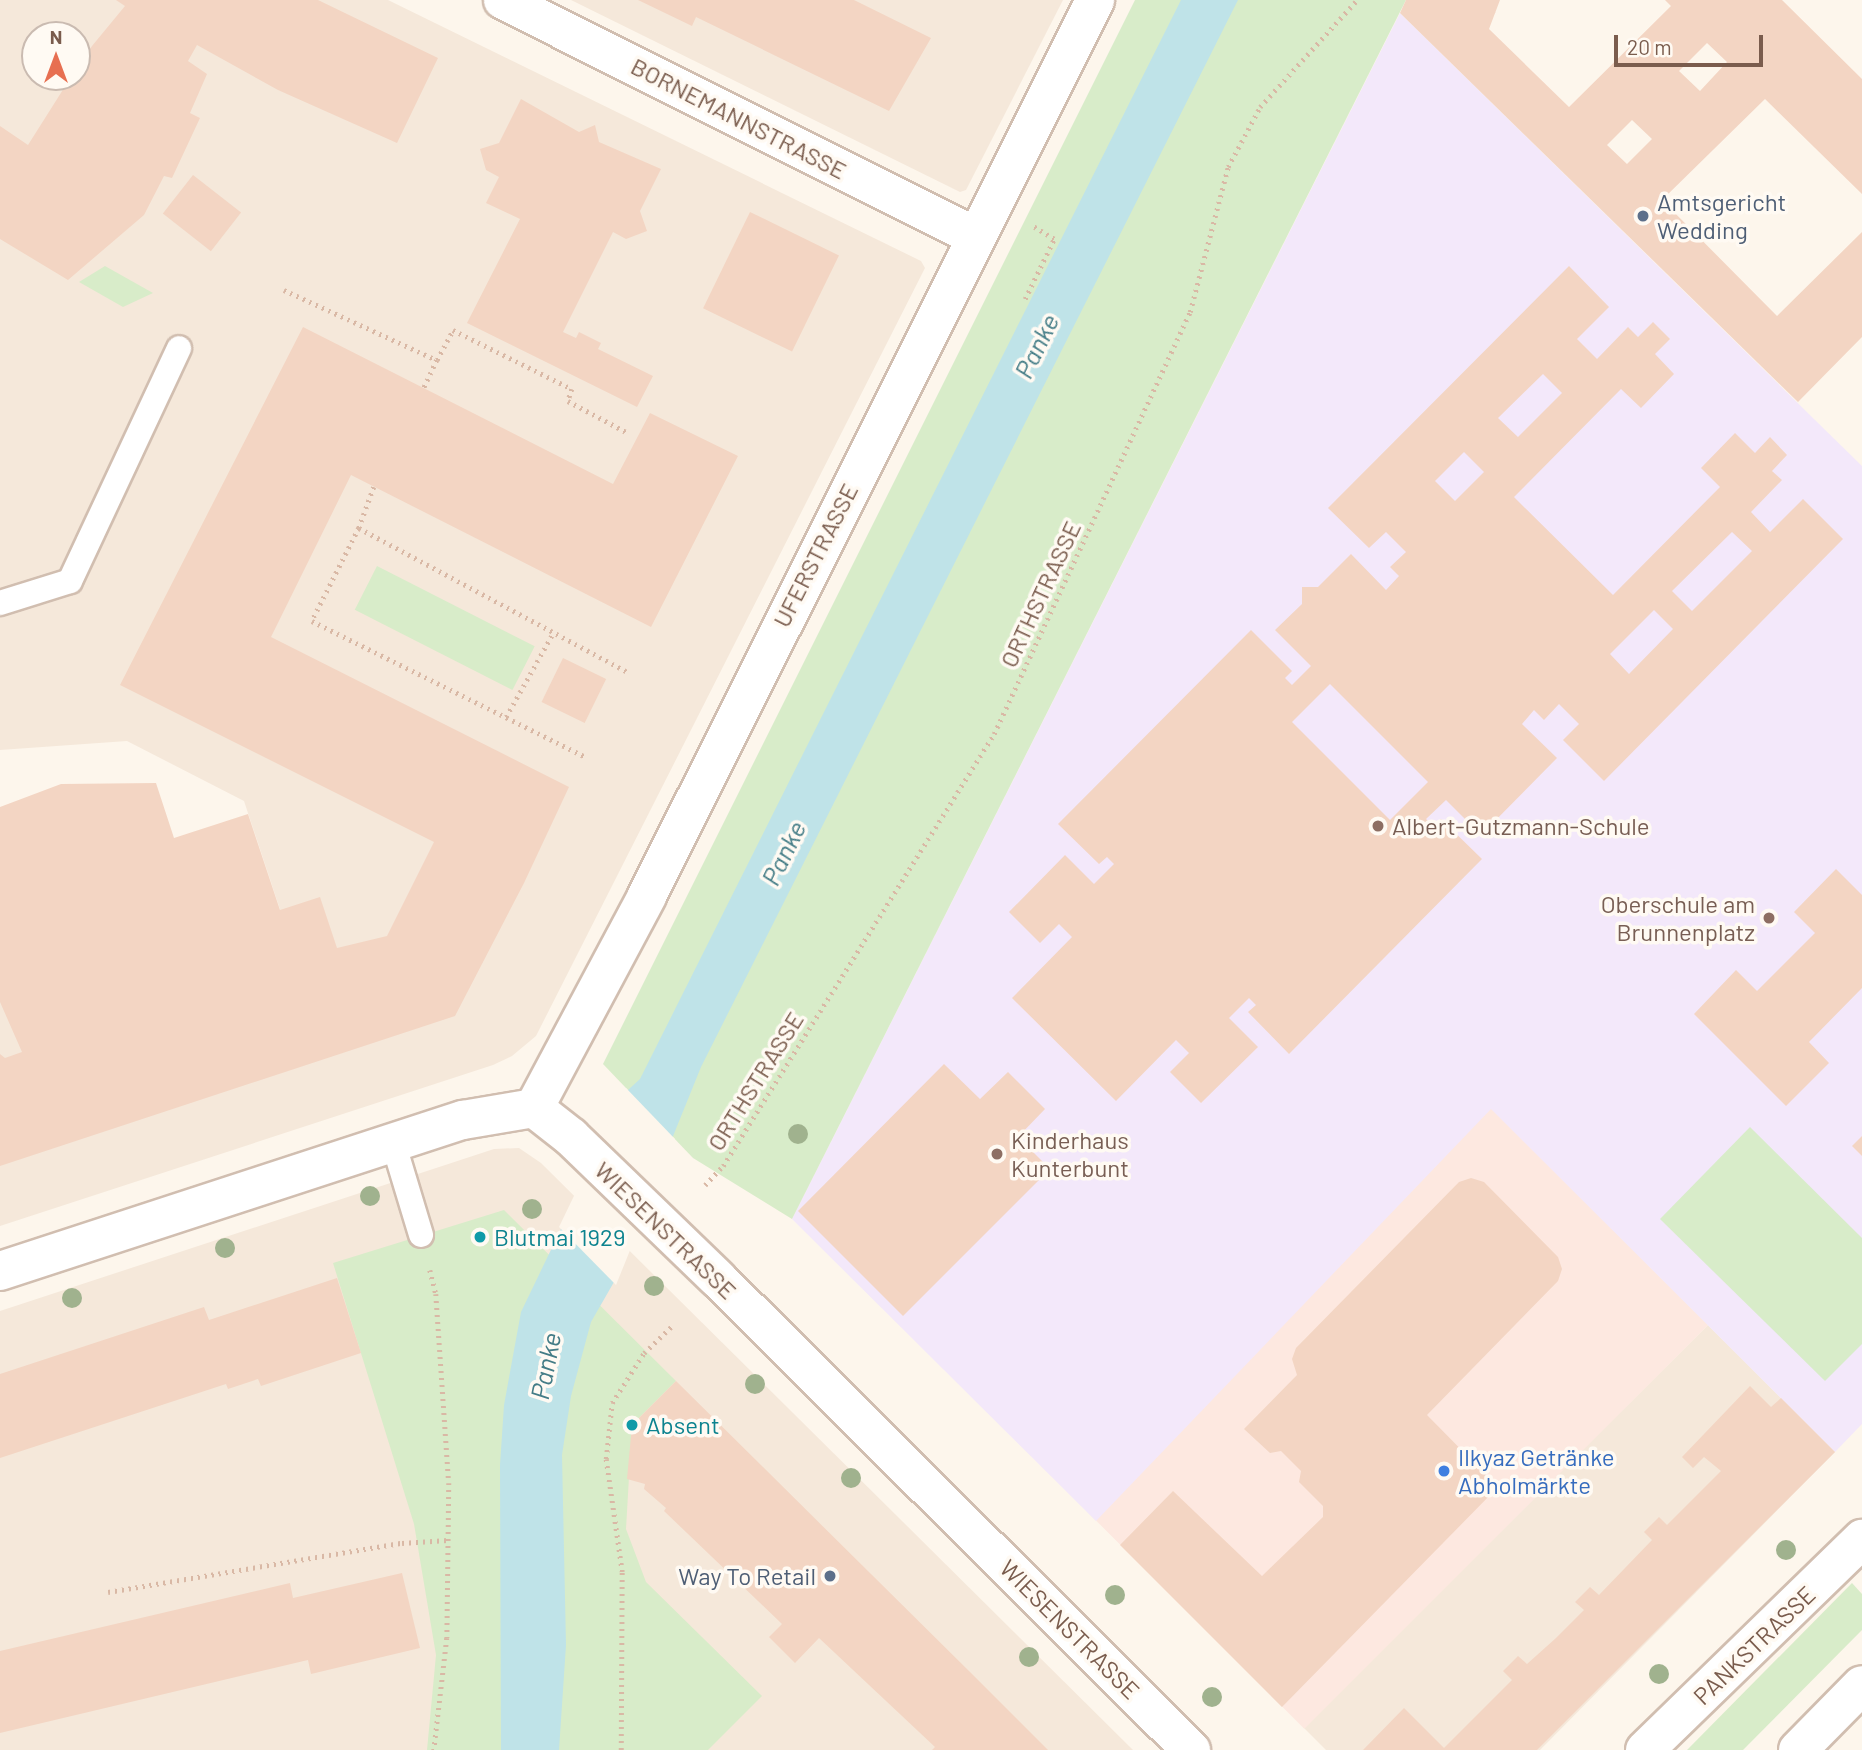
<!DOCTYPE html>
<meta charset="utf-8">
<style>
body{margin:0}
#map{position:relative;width:1862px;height:1750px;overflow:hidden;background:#fdf6ec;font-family:Barlow,sans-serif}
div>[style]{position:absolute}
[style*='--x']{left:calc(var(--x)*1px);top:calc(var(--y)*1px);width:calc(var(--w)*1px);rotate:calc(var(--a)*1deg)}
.residential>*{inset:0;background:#f5e8da}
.commercial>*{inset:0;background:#fde8e0;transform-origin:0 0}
.education>*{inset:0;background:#f3e8fa}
.green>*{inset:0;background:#d8ecc9;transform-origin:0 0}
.water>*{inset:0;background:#bfe3e8}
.pier>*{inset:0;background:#fdf6ec}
.building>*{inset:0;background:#f3d5c3;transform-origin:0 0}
.path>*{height:4.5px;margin-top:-2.25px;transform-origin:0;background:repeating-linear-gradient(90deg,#d9b8a5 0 2px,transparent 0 7px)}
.roads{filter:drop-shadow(2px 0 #d1beb0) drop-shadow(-2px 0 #d1beb0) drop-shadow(0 2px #d1beb0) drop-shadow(0 -2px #d1beb0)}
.lane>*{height:24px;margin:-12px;padding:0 12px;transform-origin:12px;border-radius:12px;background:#fff}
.street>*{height:38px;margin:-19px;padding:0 19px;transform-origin:19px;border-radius:19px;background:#fff}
.secondary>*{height:38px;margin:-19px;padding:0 19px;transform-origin:19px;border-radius:19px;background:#fff}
.trees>*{width:20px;height:20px;margin:-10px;border-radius:50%;background:#a0b28e}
.dots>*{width:19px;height:19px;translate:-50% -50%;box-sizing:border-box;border:4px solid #fffaf3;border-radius:50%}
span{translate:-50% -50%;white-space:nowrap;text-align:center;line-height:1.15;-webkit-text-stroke:7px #fffaf3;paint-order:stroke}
.street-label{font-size:24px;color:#7a5c4d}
.service-label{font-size:24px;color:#4e5e75}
.left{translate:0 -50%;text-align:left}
.right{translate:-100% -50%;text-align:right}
.education-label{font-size:24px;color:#785e54}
.culture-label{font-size:24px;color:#0d838f}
.shop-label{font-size:24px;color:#366cbe}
.water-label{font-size:26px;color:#437c86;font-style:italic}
.north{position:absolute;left:21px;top:21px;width:70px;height:70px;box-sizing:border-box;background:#fffaf3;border:2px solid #cabbb1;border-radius:50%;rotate:0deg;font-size:19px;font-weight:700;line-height:28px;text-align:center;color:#7a5c4d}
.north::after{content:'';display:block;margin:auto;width:24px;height:32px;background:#e76f51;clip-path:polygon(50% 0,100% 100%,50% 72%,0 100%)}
.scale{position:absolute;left:1614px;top:35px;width:149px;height:32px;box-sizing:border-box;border:4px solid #7a5c4d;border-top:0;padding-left:9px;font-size:21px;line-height:24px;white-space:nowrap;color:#7a5c4d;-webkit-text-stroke:5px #fffaf3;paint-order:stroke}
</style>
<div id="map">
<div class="residential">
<i style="clip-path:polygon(evenodd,0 0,388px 0,921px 261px,925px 268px,536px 1036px,512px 1056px,493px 1065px,0 1226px,0 861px,329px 1057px,244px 801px,127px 741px,0 750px,0 0,35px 35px,77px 35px,77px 77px,35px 77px,35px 35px)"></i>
<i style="clip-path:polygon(571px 0,1063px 0,966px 190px,960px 192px)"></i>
<i style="clip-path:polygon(519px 1148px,541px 1163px,1133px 1750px,0 1750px,0 1311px,494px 1149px)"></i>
<i style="clip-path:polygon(1708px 1325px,1835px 1452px,1540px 1750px,1326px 1750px,1303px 1727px)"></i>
</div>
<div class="commercial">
<i style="left:1491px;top:1108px;width:307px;height:571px;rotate:45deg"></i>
</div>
<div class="education">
<i style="clip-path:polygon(1400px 13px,1862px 466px,1862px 1424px,1835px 1452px,1491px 1109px,1096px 1521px,792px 1219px)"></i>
</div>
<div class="green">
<i style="clip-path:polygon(1135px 0,1406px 0,792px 1219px,693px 1158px,603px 1064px)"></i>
<i style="clip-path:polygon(105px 266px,153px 293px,123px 307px,79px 282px)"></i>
<i style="left:377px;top:566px;width:177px;height:49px;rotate:27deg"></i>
<i style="clip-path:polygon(1750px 1127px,1862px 1238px,1862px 1344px,1825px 1381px,1660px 1219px)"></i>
<i style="clip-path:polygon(504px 1210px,676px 1381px,632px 1425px,626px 1529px,646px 1582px,762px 1696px,708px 1750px,427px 1750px,436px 1655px,414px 1524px,333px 1263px)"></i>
<i style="clip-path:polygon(1852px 1583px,1862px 1594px,1862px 1630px,1743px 1750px,1687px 1750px)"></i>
</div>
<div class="water">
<i style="clip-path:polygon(1181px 0,1238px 0,701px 1067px,614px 1282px,591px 1322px,571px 1396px,562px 1455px,566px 1645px,559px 1750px,501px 1750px,500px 1465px,504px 1405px,521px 1312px,628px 1090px,640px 1079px)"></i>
</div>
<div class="pier">
<i style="clip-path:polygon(626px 1088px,675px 1139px,616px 1285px,559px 1227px)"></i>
</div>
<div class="building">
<i style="clip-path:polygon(116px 0,318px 0,438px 58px,397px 143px,278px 90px,197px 45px,188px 61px,207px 74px,190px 113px,200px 118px,172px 178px,164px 176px,144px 215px,68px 280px,0 239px,0 126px,28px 145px,71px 77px,77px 77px,77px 68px,92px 46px,125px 6px)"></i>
<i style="clip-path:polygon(638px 0,854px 0,931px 38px,889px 111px,696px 17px,692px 26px)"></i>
<i style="clip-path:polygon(evenodd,1406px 0,1500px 0,1489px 29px,1569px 107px,1671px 6px,1665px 0,1782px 0,1862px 79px,1862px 194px,1765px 99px,1662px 200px,1777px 316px,1862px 232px,1862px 337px,1798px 402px,1400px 13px,1406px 0,1707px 43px,1727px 62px,1700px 91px,1679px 71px,1707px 43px,1406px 0,1632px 120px,1652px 139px,1627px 164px,1607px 145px,1632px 120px)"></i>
<i style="clip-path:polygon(521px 99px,579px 132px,595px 125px,599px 142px,661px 169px,640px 211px,647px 231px,626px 239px,613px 232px,563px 332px,576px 338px,579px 332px,601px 343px,598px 349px,653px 376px,637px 407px,467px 323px,520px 219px,486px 203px,499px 177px,486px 170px,480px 149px,499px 143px)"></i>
<i style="left:193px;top:175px;width:61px;height:49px;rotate:38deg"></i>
<i style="left:750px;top:212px;width:99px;height:107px;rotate:26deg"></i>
<i style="clip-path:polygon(evenodd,1569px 266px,1609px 307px,1577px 339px,1597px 359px,1628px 327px,1638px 337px,1653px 322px,1670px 339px,1655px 354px,1674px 374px,1641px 408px,1621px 389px,1514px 497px,1613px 595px,1720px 487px,1701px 468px,1735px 433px,1755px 453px,1770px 437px,1787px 455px,1772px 471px,1782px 480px,1751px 512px,1770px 532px,1803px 499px,1843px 539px,1604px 781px,1563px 740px,1579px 724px,1559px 704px,1544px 720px,1534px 710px,1522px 724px,1557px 758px,1481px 835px,1446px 800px,1426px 819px,1433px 826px,1441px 819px,1482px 859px,1289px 1054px,1248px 1012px,1256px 1005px,1249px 998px,1229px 1018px,1258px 1047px,1201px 1103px,1170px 1072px,1189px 1053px,1176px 1040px,1116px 1101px,1012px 998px,1072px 937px,1059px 924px,1040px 943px,1009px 912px,1065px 855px,1094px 884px,1114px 864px,1107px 857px,1099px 864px,1058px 824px,1251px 630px,1292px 671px,1285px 678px,1292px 685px,1311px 666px,1275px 630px,1302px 604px,1302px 587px,1318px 587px,1351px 554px,1386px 590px,1399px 576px,1390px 567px,1406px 552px,1386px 532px,1369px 548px,1328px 508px,1569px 266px,1543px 374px,1562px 393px,1518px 437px,1498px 418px,1543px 374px,1569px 266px,1464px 452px,1484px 472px,1455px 501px,1435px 481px,1464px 452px,1569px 266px,1732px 532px,1752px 551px,1692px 611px,1672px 591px,1732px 532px,1569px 266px,1654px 610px,1673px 629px,1629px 674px,1610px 654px,1654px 610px,1569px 266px,1330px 684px,1428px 782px,1390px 820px,1292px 722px,1330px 684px)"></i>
<i style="clip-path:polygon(303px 327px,613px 484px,650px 413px,738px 456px,651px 627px,351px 475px,271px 637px,569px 787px,524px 883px,455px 1016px,0 1166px,0 1054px,5px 1058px,22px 1052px,0 1002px,0 807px,61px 784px,156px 783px,174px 838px,248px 814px,280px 910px,320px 897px,337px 948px,387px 936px,434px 842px,120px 685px)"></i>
<i style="left:563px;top:658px;width:48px;height:49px;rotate:26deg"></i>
<i style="clip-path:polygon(1836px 869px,1862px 895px,1862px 988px,1809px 1042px,1829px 1063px,1786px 1106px,1694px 1014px,1736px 970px,1757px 991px,1815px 933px,1794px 912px)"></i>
<i style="clip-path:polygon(944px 1064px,980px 1099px,1008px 1072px,1045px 1109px,1018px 1137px,1050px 1169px,903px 1316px,798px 1211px)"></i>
<i style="clip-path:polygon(1862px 1136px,1862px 1156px,1852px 1146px)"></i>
<i style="clip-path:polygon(1471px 1178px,1484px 1182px,1558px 1257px,1562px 1269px,1558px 1281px,1427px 1415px,1498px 1487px,1282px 1707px,1120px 1545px,1173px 1491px,1262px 1576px,1323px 1517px,1323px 1506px,1299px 1482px,1301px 1471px,1281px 1451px,1270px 1453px,1244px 1429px,1297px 1375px,1292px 1359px,1296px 1348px,1459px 1182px)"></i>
<i style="clip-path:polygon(337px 1278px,361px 1353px,261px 1386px,258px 1379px,228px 1389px,226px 1384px,0 1458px,0 1374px,204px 1307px,209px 1320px)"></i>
<i style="clip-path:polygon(676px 1381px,969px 1671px,1048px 1750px,932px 1750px,935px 1747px,819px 1638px,795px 1663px,769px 1637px,782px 1624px,664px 1511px,666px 1508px,644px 1489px,645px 1484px,627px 1479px,632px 1425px)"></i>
<i style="clip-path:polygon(1750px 1386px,1771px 1407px,1781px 1398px,1835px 1452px,1537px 1750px,1363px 1750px,1404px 1708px,1444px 1748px,1512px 1680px,1503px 1671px,1518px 1656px,1527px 1664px,1556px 1638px,1584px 1610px,1575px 1602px,1590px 1587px,1599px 1595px,1652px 1540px,1644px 1532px,1659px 1517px,1667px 1525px,1721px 1471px,1704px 1457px,1693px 1468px,1682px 1457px)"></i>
<i style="clip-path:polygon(402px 1573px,420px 1648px,311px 1674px,308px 1660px,0 1733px,0 1651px,290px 1583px,293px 1598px)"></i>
</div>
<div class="path">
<i style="--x:284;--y:290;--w:168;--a:24.6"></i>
<i style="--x:437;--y:360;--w:31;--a:115"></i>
<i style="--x:1025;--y:299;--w:67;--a:-64.2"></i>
<i style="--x:1054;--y:239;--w:27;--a:-149"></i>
<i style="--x:437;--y:360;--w:34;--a:-62"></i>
<i style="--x:453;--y:330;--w:133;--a:26.4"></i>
<i style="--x:572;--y:389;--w:13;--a:108"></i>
<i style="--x:568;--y:401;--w:66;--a:28.1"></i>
<i style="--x:374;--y:487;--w:44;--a:110.1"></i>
<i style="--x:359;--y:528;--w:104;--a:116.8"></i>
<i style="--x:312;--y:621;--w:304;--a:26.4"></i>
<i style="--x:359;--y:528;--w:304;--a:28.2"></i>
<i style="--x:506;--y:717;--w:94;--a:-60.7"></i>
<i style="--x:705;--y:1185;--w:26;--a:-47"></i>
<i style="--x:723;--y:1166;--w:510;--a:-57.9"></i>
<i style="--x:994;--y:734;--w:465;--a:-65.1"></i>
<i style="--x:1190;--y:312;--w:150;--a:-75.3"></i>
<i style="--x:1228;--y:167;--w:68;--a:-61.9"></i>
<i style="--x:1260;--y:107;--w:144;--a:-47.8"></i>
<i style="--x:430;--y:1270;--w:25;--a:76"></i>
<i style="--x:436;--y:1294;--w:189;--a:86.1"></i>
<i style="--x:449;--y:1483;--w:155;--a:90.7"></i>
<i style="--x:447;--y:1638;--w:113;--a:96.6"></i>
<i style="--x:108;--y:1592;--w:298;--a:-9.5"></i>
<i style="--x:402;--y:1543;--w:46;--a:-3.7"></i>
<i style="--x:621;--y:1750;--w:178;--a:-89.7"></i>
<i style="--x:622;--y:1572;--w:114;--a:-98.1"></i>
<i style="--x:606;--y:1459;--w:56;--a:-83.9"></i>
<i style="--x:612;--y:1403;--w:59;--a:-57.4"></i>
<i style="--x:644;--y:1353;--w:42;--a:-44"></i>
</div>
<div class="roads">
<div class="lane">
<i style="--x:0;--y:603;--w:73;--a:-17.4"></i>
<i style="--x:70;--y:581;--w:257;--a:-64.9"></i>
<i style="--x:393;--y:1142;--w:97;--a:73.2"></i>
</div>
<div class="street">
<i style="--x:503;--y:0;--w:528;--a:26.57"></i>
<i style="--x:534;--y:1108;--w:240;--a:-61.9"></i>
<i style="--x:647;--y:896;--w:1002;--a:-63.43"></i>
<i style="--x:0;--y:1271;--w:487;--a:-18.1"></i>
<i style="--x:463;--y:1120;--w:72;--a:-9.6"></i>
<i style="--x:534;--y:1108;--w:47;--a:38.1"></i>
<i style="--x:571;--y:1137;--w:203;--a:44"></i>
<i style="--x:717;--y:1278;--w:669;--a:44.88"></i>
</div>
<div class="secondary">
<i style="--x:1645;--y:1750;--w:303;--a:-44.2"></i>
<i style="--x:1798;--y:1750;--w:91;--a:-45.4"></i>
</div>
</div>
<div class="trees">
<i style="left:798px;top:1134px"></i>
<i style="left:370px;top:1196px"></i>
<i style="left:532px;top:1209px"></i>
<i style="left:225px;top:1248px"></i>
<i style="left:654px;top:1286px"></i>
<i style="left:72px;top:1298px"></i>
<i style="left:755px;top:1384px"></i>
<i style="left:851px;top:1478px"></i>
<i style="left:1786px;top:1550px"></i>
<i style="left:1115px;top:1595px"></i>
<i style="left:1029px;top:1657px"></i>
<i style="left:1659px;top:1674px"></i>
<i style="left:1212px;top:1697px"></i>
</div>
<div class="dots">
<i style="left:1643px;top:216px;background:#5c6f8a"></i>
<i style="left:1378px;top:826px;background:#8d6e63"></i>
<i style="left:1769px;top:918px;background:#8d6e63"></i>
<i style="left:997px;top:1154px;background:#8d6e63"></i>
<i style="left:480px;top:1237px;background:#0f9aa8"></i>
<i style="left:632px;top:1425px;background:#0f9aa8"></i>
<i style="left:1444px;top:1471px;background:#3f7fe0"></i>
<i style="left:830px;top:1576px;background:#5c6f8a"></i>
</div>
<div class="street-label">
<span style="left:739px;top:118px;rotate:27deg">BORNEMANNSTRASSE</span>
<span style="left:815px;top:555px;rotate:-63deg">UFERSTRASSE</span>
<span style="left:1040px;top:594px;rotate:-65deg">ORTHSTRASSE</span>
<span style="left:755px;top:1081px;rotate:-58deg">ORTHSTRASSE</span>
<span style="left:666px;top:1230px;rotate:44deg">WIESENSTRASSE</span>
<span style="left:1070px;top:1629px;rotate:45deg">WIESENSTRASSE</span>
<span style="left:1754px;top:1645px;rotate:-44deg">PANKSTRASSE</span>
</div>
<div class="service-label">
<span class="left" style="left:1657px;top:216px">Amtsgericht<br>Wedding</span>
<span class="right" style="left:816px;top:1576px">Way To Retail</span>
</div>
<div class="education-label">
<span class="left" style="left:1392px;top:826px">Albert-Gutzmann-Schule</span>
<span class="right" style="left:1755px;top:918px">Oberschule am<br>Brunnenplatz</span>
<span class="left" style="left:1011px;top:1154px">Kinderhaus<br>Kunterbunt</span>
</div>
<div class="culture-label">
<span class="left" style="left:494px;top:1237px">Blutmai 1929</span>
<span class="left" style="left:646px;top:1425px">Absent</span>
</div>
<div class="shop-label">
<span class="left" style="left:1458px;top:1471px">Ilkyaz Getränke<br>Abholmärkte</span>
</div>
<div class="water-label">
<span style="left:1036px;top:346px;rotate:-64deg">Panke</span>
<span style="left:783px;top:853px;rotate:-64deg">Panke</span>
<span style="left:545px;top:1366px;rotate:-79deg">Panke</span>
</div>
<div class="north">N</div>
<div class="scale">20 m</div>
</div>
